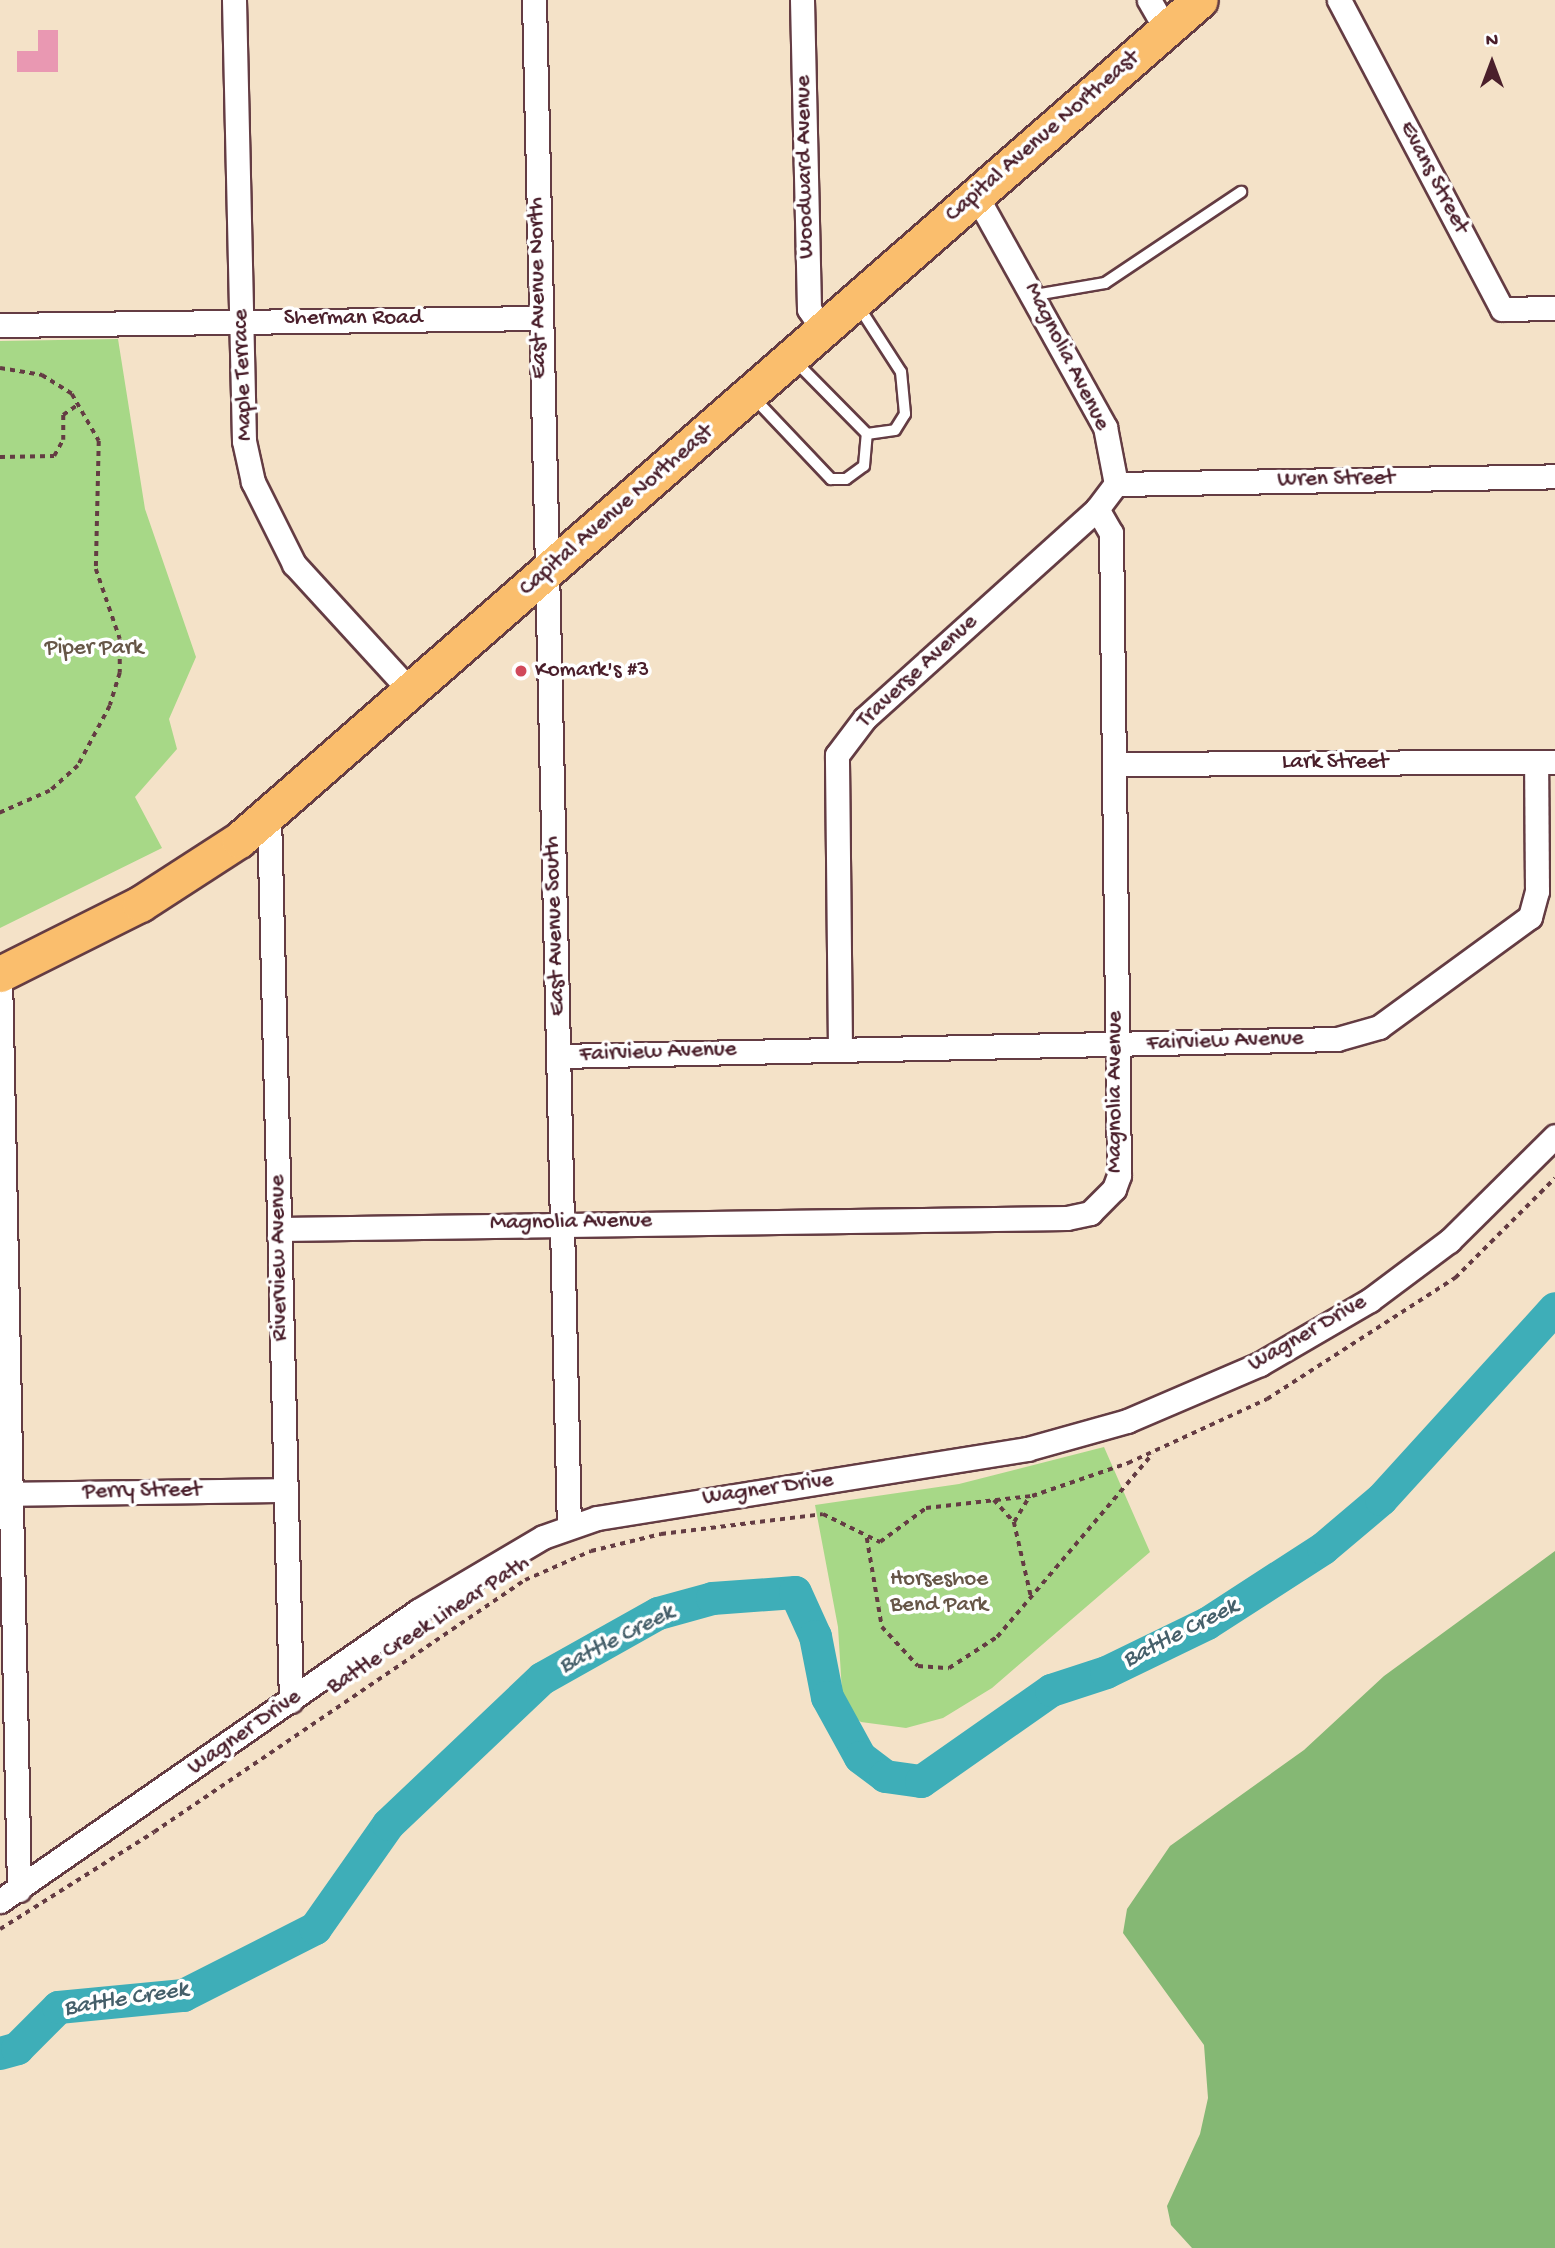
<!DOCTYPE html>
<style>
body{margin:0}
#map{position:relative;width:1555px;height:2248px;overflow:hidden;background:#f4e2c8;font-family:"Gochi Hand",sans-serif}
div>[style]{position:absolute}
[style*='--x']{left:calc(var(--x)*1px);top:calc(var(--y)*1px);width:calc(var(--w)*1px);rotate:calc(var(--a)*1deg)}
.green>*{inset:0;background:#a7d887}
.forest>*{inset:0;background:#85b874}
.river>*{height:33px;margin:-16.5px;padding:0 16.5px;transform-origin:16.5px;border-radius:16.5px;background:#3eaeb8}
.building>*{inset:0;background:#e998b2}
.path>*{height:3.5px;margin-top:-1.75px;transform-origin:0;background:repeating-linear-gradient(90deg,#643c43 0 5px,transparent 0 10px)}
.roads{filter:drop-shadow(2px 0 #643c43) drop-shadow(-2px 0 #643c43) drop-shadow(0 2px #643c43) drop-shadow(0 -2px #643c43)}
.lane>*{height:10px;margin:-5px;padding:0 5px;transform-origin:5px;border-radius:5px;background:#fff}
.street>*{height:23px;margin:-11.5px;padding:0 11.5px;transform-origin:11.5px;border-radius:11.5px;background:#fff}
.primary>*{height:35px;margin:-17.5px;padding:0 17.5px;transform-origin:17.5px;border-radius:17.5px;background:#fabe6d}
.dots>*{width:19px;height:19px;translate:-50% -50%;box-sizing:border-box;border:4px solid #fff;border-radius:50%}
span{translate:-50% -50%;white-space:nowrap;text-align:center;line-height:1.15;-webkit-text-stroke:7px #fff;paint-order:stroke}
.street-label{font-size:23px;color:#4a1f2b}
.park-label{font-size:23px;color:#665647}
.poi-label{font-size:23px;color:#4a1f2b}
.left{translate:0 -50%;text-align:left}
.water-label{font-size:24px;color:#455f6a;font-style:italic}
.north{position:absolute;left:1457px;top:28px;width:70px;height:70px;-webkit-text-stroke:5px #fff;paint-order:stroke;rotate:0deg;font-size:19px;font-weight:700;line-height:28px;text-align:center;color:#4a1f2b}
.north::after{content:'';display:block;margin:auto;width:24px;height:32px;background:#4a1f2b;clip-path:polygon(50% 0,100% 100%,50% 72%,0 100%)}
</style>
<div id="map">
<div class="green">
<i style="clip-path:polygon(118px 339px,145px 509px,196px 657px,169px 719px,177px 749px,135px 797px,162px 848px,0 928px,0 341px)"></i>
<i style="clip-path:polygon(1104px 1447px,1150px 1552px,992px 1688px,943px 1718px,906px 1728px,861px 1722px,843px 1708px,838px 1627px,815px 1505px,959px 1484px)"></i>
</div>
<div class="forest">
<i style="clip-path:polygon(1555px 1551px,1555px 2248px,1192px 2248px,1171px 2225px,1167px 2206px,1200px 2134px,1208px 2098px,1204px 2045px,1123px 1933px,1127px 1909px,1170px 1846px,1304px 1750px,1384px 1676px)"></i>
</div>
<div class="river">
<i style="--x:0;--y:2053;--w:18;--a:-16"></i>
<i style="--x:17;--y:2048;--w:58;--a:-45"></i>
<i style="--x:58;--y:2007;--w:126;--a:-5.5"></i>
<i style="--x:183;--y:1995;--w:148;--a:-26.9"></i>
<i style="--x:315;--y:1928;--w:127;--a:-54.9"></i>
<i style="--x:388;--y:1824;--w:212;--a:-43.5"></i>
<i style="--x:542;--y:1678;--w:133;--a:-29.3"></i>
<i style="--x:658;--y:1613;--w:56;--a:-15.5"></i>
<i style="--x:712;--y:1598;--w:83;--a:-4.1"></i>
<i style="--x:795;--y:1592;--w:48;--a:65.6"></i>
<i style="--x:815;--y:1636;--w:62;--a:78.9"></i>
<i style="--x:827;--y:1697;--w:68;--a:61.2"></i>
<i style="--x:860;--y:1757;--w:31;--a:37"></i>
<i style="--x:885;--y:1776;--w:36;--a:8"></i>
<i style="--x:921;--y:1781;--w:159;--a:-35"></i>
<i style="--x:1051;--y:1690;--w:58;--a:-18.1"></i>
<i style="--x:1106;--y:1672;--w:112;--a:-25.9"></i>
<i style="--x:1207;--y:1623;--w:138;--a:-32.9"></i>
<i style="--x:1323;--y:1548;--w:76;--a:-40.2"></i>
<i style="--x:1381;--y:1499;--w:258;--a:-47.7"></i>
</div>
<div class="building">
<i style="clip-path:polygon(38px 30px,58px 30px,58px 72px,17px 72px,17px 51px,38px 51px)"></i>
</div>
<div class="path">
<i style="--x:0;--y:368;--w:43;--a:9.5"></i>
<i style="--x:42;--y:375;--w:36;--a:32"></i>
<i style="--x:72;--y:394;--w:54;--a:60.1"></i>
<i style="--x:99;--y:441;--w:128;--a:91.3"></i>
<i style="--x:96;--y:569;--w:74;--a:71.1"></i>
<i style="--x:120;--y:639;--w:34;--a:90"></i>
<i style="--x:120;--y:673;--w:34;--a:107"></i>
<i style="--x:110;--y:706;--w:68;--a:118.1"></i>
<i style="--x:78;--y:766;--w:38;--a:138"></i>
<i style="--x:50;--y:791;--w:55;--a:156.3"></i>
<i style="--x:0;--y:457;--w:54;--a:-1.1"></i>
<i style="--x:54;--y:456;--w:18;--a:-61"></i>
<i style="--x:63;--y:440;--w:25;--a:-90"></i>
<i style="--x:63;--y:415;--w:19;--a:-35"></i>
<i style="--x:994;--y:1500;--w:30;--a:48"></i>
<i style="--x:1014;--y:1522;--w:76;--a:77.1"></i>
<i style="--x:1014;--y:1522;--w:29;--a:-59"></i>
<i style="--x:867;--y:1538;--w:90;--a:80.4"></i>
<i style="--x:882;--y:1627;--w:53;--a:47.3"></i>
<i style="--x:918;--y:1666;--w:31;--a:4"></i>
<i style="--x:949;--y:1668;--w:57;--a:-32.9"></i>
<i style="--x:997;--y:1637;--w:240;--a:-49.7"></i>
<i style="--x:0;--y:1929;--w:182;--a:-32.2"></i>
<i style="--x:154;--y:1832;--w:448;--a:-34.2"></i>
<i style="--x:525;--y:1580;--w:72;--a:-23.7"></i>
<i style="--x:591;--y:1551;--w:72;--a:-13.7"></i>
<i style="--x:661;--y:1534;--w:163;--a:-7"></i>
<i style="--x:823;--y:1514;--w:64;--a:26.2"></i>
<i style="--x:880;--y:1542;--w:57;--a:-36.5"></i>
<i style="--x:926;--y:1508;--w:107;--a:-6.5"></i>
<i style="--x:1032;--y:1496;--w:102;--a:-19"></i>
<i style="--x:1128;--y:1463;--w:153;--a:-24.7"></i>
<i style="--x:1267;--y:1399;--w:224;--a:-32.8"></i>
<i style="--x:1455;--y:1278;--w:141;--a:-45"></i>
</div>
<div class="roads">
<div class="lane">
<i style="--x:1035;--y:295;--w:71;--a:-9.7"></i>
<i style="--x:1105;--y:283;--w:164;--a:-33.8"></i>
<i style="--x:795;--y:361;--w:103;--a:45.4"></i>
<i style="--x:867;--y:434;--w:28;--a:-8"></i>
<i style="--x:895;--y:430;--w:19;--a:-58"></i>
<i style="--x:905;--y:414;--w:42;--a:-95.4"></i>
<i style="--x:901;--y:372;--w:81;--a:-122.9"></i>
<i style="--x:754;--y:398;--w:112;--a:46.5"></i>
<i style="--x:831;--y:479;--w:15;--a:0"></i>
<i style="--x:846;--y:479;--w:22;--a:-36"></i>
<i style="--x:864;--y:466;--w:32;--a:-85"></i>
</div>
<div class="street">
<i style="--x:234;--y:0;--w:441;--a:88.7"></i>
<i style="--x:244;--y:441;--w:42;--a:77.6"></i>
<i style="--x:253;--y:482;--w:92;--a:63.4"></i>
<i style="--x:294;--y:564;--w:175;--a:47.5"></i>
<i style="--x:534;--y:0;--w:1526;--a:88.69"></i>
<i style="--x:802;--y:0;--w:309;--a:88.7"></i>
<i style="--x:809;--y:309;--w:25;--a:56"></i>
<i style="--x:1149;--y:0;--w:34;--a:60"></i>
<i style="--x:1339;--y:0;--w:349;--a:62.2"></i>
<i style="--x:1502;--y:309;--w:53;--a:-1.1"></i>
<i style="--x:0;--y:325;--w:539;--a:-0.74"></i>
<i style="--x:1116;--y:484;--w:439;--a:-1"></i>
<i style="--x:1115;--y:764;--w:440;--a:-0.3"></i>
<i style="--x:269;--y:815;--w:886;--a:88.58"></i>
<i style="--x:0;--y:974;--w:916;--a:88.81"></i>
<i style="--x:840;--y:1048;--w:293;--a:-90.6"></i>
<i style="--x:837;--y:755;--w:46;--a:-52.9"></i>
<i style="--x:865;--y:718;--w:312;--a:-42"></i>
<i style="--x:559;--y:1056;--w:778;--a:-1.25"></i>
<i style="--x:1337;--y:1039;--w:44;--a:-15.9"></i>
<i style="--x:1379;--y:1027;--w:187;--a:-36.1"></i>
<i style="--x:1530;--y:917;--w:27;--a:-75"></i>
<i style="--x:1537;--y:891;--w:129;--a:-90.4"></i>
<i style="--x:280;--y:1229;--w:787;--a:-0.8"></i>
<i style="--x:1067;--y:1218;--w:24;--a:-12"></i>
<i style="--x:1090;--y:1213;--w:34;--a:-45"></i>
<i style="--x:1114;--y:1189;--w:15;--a:-70"></i>
<i style="--x:1119;--y:1175;--w:642;--a:-90.71"></i>
<i style="--x:1111;--y:533;--w:28;--a:-120"></i>
<i style="--x:1097;--y:509;--w:31;--a:-53"></i>
<i style="--x:1116;--y:484;--w:58;--a:-100.9"></i>
<i style="--x:1105;--y:427;--w:265;--a:-119.1"></i>
<i style="--x:0;--y:1494;--w:284;--a:-0.8"></i>
<i style="--x:0;--y:1901;--w:509;--a:-34.75"></i>
<i style="--x:418;--y:1611;--w:145;--a:-30.6"></i>
<i style="--x:543;--y:1537;--w:57;--a:-19.4"></i>
<i style="--x:597;--y:1518;--w:436;--a:-9.1"></i>
<i style="--x:1027;--y:1449;--w:104;--a:-15.6"></i>
<i style="--x:1127;--y:1421;--w:145;--a:-23.2"></i>
<i style="--x:1260;--y:1364;--w:127;--a:-30.2"></i>
<i style="--x:1370;--y:1300;--w:99;--a:-36.8"></i>
<i style="--x:1449;--y:1241;--w:149;--a:-44.7"></i>
</div>
<div class="primary">
<i style="--x:0;--y:974;--w:157;--a:-26.6"></i>
<i style="--x:140;--y:904;--w:118;--a:-32.9"></i>
<i style="--x:239;--y:840;--w:1276;--a:-41.16"></i>
</div>
</div>
<div class="dots">
<i style="left:521px;top:671px;background:#d1495b"></i>
</div>
<div class="street-label">
<span style="left:1043px;top:137px;rotate:-41deg">Capital Avenue Northeast</span>
<span style="left:806px;top:167px;rotate:-91deg">Woodward Avenue</span>
<span style="left:1433px;top:178px;rotate:62deg">Evans Street</span>
<span style="left:539px;top:288px;rotate:-91deg">East Avenue North</span>
<span style="left:353px;top:319px">Sherman Road</span>
<span style="left:1066px;top:357px;rotate:63deg">Magnolia Avenue</span>
<span style="left:244px;top:375px;rotate:-92deg">Maple Terrace</span>
<span style="left:1336px;top:480px;rotate:-1deg">Wren Street</span>
<span style="left:617px;top:511px;rotate:-41deg">Capital Avenue Northeast</span>
<span style="left:918px;top:672px;rotate:-43deg">Traverse Avenue</span>
<span style="left:1335px;top:763px">Lark Street</span>
<span style="left:556px;top:926px;rotate:-92deg">East Avenue South</span>
<span style="left:1225px;top:1042px;rotate:-2deg">Fairview Avenue</span>
<span style="left:658px;top:1053px;rotate:-2deg">Fairview Avenue</span>
<span style="left:1116px;top:1092px;rotate:-90deg">Magnolia Avenue</span>
<span style="left:571px;top:1223px;rotate:-1deg">Magnolia Avenue</span>
<span style="left:280px;top:1258px;rotate:-91deg">Riverview Avenue</span>
<span style="left:1308px;top:1334px;rotate:-30deg">Wagner Drive</span>
<span style="left:768px;top:1490px;rotate:-8deg">Wagner Drive</span>
<span style="left:142px;top:1492px;rotate:-1deg">Perry Street</span>
<span style="left:429px;top:1626px;rotate:-33deg">Battle Creek Linear Path</span>
<span style="left:245px;top:1733px;rotate:-35deg">Wagner Drive</span>
</div>
<div class="park-label">
<span style="left:94px;top:649px">Piper Park</span>
<span style="left:939px;top:1593px">Horseshoe<br>Bend Park</span>
</div>
<div class="poi-label">
<span class="left" style="left:535px;top:671px">Komark's #3</span>
</div>
<div class="water-label">
<span style="left:1181px;top:1634px;rotate:-27deg">Battle Creek</span>
<span style="left:617px;top:1640px;rotate:-27deg">Battle Creek</span>
<span style="left:126px;top:2000px;rotate:-9deg">Battle Creek</span>
</div>
<div class="north">N</div>
</div>
